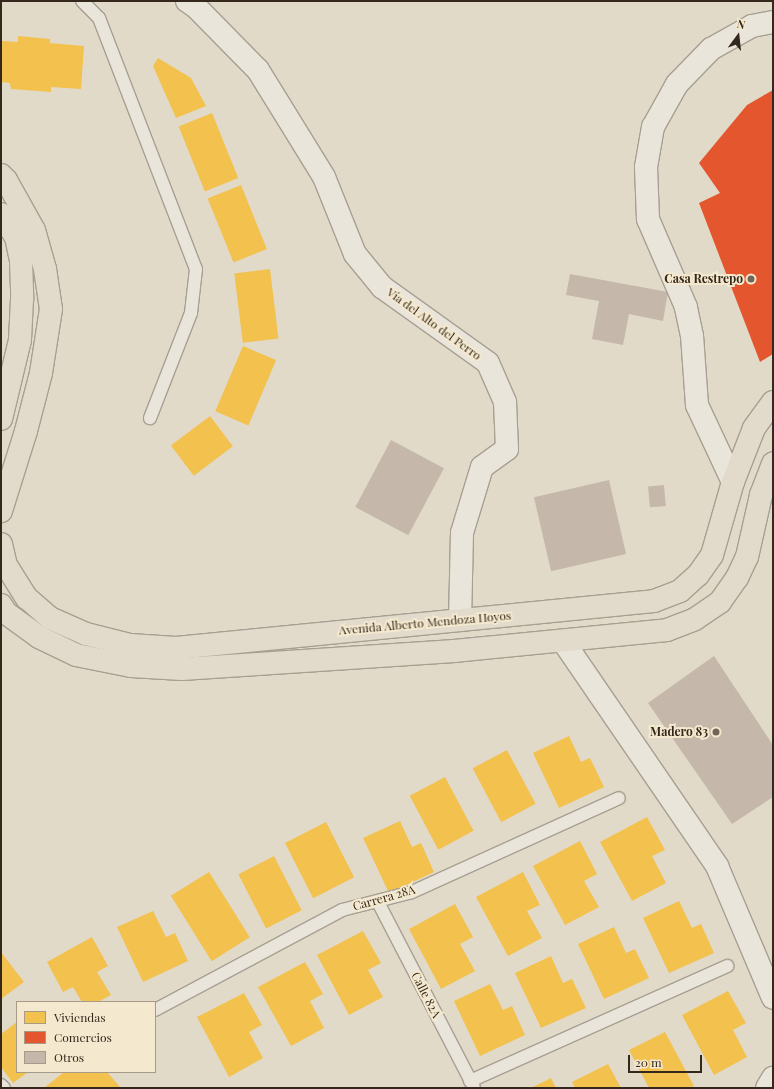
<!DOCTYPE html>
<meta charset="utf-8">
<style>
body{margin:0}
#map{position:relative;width:774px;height:1089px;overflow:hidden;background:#e2dac8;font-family:"Playfair Display",serif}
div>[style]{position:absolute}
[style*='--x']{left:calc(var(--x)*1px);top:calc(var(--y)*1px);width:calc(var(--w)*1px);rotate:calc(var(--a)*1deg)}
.homes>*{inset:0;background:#f2c14e;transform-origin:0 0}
.shops>*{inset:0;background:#e4572e}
.building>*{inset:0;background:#c5b8aa;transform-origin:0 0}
.roads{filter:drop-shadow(1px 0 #a79f92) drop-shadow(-1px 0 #a79f92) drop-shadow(0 1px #a79f92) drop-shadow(0 -1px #a79f92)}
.service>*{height:12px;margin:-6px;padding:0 6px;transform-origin:6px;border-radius:6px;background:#eae5db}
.minor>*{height:22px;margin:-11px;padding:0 11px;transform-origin:11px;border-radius:11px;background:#eae5db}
.primary>*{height:22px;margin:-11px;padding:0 11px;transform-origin:11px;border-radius:11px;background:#e2dbcb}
.dots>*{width:11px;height:11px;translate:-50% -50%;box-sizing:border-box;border:2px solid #f4e9ce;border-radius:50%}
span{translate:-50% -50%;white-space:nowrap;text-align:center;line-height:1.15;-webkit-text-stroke:4px #f4e9ce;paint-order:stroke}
.poi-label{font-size:12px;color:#34271c;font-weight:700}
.right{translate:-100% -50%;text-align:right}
.street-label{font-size:12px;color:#34271c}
.frame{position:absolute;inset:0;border:2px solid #34271c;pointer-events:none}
.legend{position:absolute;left:16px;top:1001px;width:140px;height:72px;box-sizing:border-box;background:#f4e9ce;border:1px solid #a79b87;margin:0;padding:5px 7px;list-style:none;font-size:12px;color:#34271c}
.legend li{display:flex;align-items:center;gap:8px;height:20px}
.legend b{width:20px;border:1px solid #a79b87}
.north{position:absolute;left:718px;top:16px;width:40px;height:40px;-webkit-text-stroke:3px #f4e9ce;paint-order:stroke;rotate:15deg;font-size:11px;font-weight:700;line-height:16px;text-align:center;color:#34271c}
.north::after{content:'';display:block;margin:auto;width:14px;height:18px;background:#34271c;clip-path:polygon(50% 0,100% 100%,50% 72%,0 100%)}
.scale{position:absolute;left:628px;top:1055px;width:74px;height:18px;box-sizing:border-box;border:2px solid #34271c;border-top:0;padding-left:5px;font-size:12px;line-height:14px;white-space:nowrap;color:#34271c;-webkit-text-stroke:3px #f4e9ce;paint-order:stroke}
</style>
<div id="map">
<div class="homes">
<i style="clip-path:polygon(18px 36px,50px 39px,50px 43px,84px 46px,81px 89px,51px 87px,51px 92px,11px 89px,10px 83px,1px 82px,1px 41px,18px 42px)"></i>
<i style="clip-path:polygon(158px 58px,191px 78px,206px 106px,176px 118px,153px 66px)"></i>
<i style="left:212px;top:113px;width:70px;height:36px;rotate:68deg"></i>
<i style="left:241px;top:185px;width:69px;height:36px;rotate:68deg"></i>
<i style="left:270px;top:269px;width:70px;height:36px;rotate:83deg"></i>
<i style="left:243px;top:346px;width:36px;height:71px;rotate:23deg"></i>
<i style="left:210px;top:416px;width:38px;height:49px;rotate:53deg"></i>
<i style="clip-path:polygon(569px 736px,581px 762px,590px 758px,604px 787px,559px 808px,533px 753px)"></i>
<i style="left:507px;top:750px;width:61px;height:39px;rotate:62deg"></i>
<i style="left:445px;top:777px;width:61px;height:40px;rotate:62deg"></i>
<i style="clip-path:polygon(647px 817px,665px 850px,652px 856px,666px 883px,632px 901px,600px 842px)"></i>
<i style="clip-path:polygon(400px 821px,412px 847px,421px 843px,434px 872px,389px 893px,363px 838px)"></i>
<i style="left:326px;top:822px;width:62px;height:46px;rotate:63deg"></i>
<i style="clip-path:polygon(580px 841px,597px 874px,584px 881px,599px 907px,565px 925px,533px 866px)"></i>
<i style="left:274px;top:856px;width:61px;height:40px;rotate:63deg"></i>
<i style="left:209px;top:872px;width:77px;height:45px;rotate:58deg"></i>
<i style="clip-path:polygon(523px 872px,540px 905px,527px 911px,542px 938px,508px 956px,476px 897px)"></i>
<i style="clip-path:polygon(679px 901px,692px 928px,701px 924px,714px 953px,669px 973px,643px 918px)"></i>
<i style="clip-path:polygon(455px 904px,473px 937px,460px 944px,475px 971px,441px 989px,409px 929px)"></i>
<i style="clip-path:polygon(153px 911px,166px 937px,175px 933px,188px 961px,143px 982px,117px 927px)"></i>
<i style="clip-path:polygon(614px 927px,626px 953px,635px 949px,649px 978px,604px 999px,578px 944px)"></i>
<i style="clip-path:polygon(363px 931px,381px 963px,368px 970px,383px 997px,349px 1015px,317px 955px)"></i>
<i style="clip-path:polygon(92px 937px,108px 966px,97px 972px,111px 995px,98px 1002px,82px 1002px,73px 987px,63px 992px,47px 962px)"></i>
<i style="clip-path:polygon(1px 952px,24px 982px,1px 999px)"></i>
<i style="clip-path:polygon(551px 956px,563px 983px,572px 979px,586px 1008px,541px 1028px,515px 973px)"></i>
<i style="clip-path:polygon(305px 962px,323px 994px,310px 1001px,324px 1028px,291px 1046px,258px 987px)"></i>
<i style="clip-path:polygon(490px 984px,503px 1010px,512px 1006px,525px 1035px,480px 1056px,454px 1001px)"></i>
<i style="clip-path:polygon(728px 991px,746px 1023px,733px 1030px,747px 1057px,714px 1075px,682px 1015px)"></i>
<i style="clip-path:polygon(244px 993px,262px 1025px,249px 1032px,263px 1058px,229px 1077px,197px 1017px)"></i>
<i style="clip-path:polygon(17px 1022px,17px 1072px,28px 1072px,13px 1083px,1px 1067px,1px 1034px)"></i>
<i style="clip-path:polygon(665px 1032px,694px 1086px,690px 1088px,649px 1088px,629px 1050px)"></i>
<i style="clip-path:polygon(608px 1064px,621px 1088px,575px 1088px,572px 1082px)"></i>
<i style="clip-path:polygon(64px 1072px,107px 1072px,121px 1088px,44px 1088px)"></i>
<i style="clip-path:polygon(551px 1078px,556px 1088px,531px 1088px)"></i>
</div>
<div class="shops">
<i style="clip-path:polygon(773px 90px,773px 354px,760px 362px,699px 203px,720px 193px,699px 163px,747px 105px)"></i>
</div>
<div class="building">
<i style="clip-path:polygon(570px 274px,668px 292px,663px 321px,629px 314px,623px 345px,592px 339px,599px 301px,566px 295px)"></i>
<i style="left:391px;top:440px;width:60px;height:76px;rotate:28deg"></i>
<i style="left:609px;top:480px;width:76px;height:77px;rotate:77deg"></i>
<i style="left:664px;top:485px;width:21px;height:16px;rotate:85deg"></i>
<i style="clip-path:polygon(714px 656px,773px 745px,773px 797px,732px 824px,648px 703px)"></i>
</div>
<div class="roads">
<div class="service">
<i style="--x:82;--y:1;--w:24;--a:45"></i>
<i style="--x:99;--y:18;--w:269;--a:68.9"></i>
<i style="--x:196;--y:269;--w:44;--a:96.5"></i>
<i style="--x:191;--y:313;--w:113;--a:111.3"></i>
<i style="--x:378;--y:902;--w:208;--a:62.6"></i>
<i style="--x:155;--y:1010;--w:212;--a:-28.1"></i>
<i style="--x:342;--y:910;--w:72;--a:-14.4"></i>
<i style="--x:412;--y:892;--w:227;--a:-24.4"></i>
<i style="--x:470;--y:1081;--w:282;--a:-24.1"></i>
<i style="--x:1;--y:1085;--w:4;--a:45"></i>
</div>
<div class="minor">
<i style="--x:187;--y:1;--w:11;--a:34"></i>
<i style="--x:196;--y:7;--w:88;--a:45.5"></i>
<i style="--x:258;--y:70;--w:126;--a:58.3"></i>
<i style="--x:324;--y:177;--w:83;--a:68.1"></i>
<i style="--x:355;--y:254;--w:43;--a:50.7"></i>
<i style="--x:382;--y:287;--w:130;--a:35.6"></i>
<i style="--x:488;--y:363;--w:43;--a:66.4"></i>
<i style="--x:505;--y:402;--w:47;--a:87.6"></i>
<i style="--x:507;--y:449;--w:31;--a:144"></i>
<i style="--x:482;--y:467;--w:69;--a:106.9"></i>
<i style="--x:462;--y:533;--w:87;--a:91.3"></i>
<i style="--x:733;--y:482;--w:85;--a:-115.1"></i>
<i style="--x:697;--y:405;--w:69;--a:-94.1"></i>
<i style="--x:692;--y:336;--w:30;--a:-102"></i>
<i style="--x:686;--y:307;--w:96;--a:-113.4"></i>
<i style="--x:648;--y:219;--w:52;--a:-92.2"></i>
<i style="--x:646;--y:167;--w:41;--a:-80.1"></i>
<i style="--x:653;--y:127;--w:49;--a:-60.8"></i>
<i style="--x:677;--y:84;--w:49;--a:-45.8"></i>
<i style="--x:711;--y:49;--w:47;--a:-29.3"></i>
<i style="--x:752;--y:26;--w:21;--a:-11"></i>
<i style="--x:563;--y:641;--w:273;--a:55.6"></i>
<i style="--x:717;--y:866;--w:143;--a:67"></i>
<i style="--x:767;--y:1088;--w:12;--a:-59"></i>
</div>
<div class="primary">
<i style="--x:1;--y:175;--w:7;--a:45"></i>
<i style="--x:6;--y:180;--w:57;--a:60.8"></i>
<i style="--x:34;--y:230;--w:41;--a:74.2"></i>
<i style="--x:45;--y:269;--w:40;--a:81.5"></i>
<i style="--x:51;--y:309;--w:65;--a:98.9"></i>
<i style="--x:41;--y:373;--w:60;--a:104.5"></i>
<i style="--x:26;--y:431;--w:84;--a:107.4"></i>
<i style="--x:1;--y:214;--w:27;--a:57"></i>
<i style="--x:16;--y:237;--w:25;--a:78"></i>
<i style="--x:21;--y:261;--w:38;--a:88"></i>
<i style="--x:22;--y:299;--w:41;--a:92.8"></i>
<i style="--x:20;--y:340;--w:81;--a:103.5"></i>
<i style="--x:1;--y:544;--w:22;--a:77"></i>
<i style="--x:6;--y:565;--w:39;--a:58"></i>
<i style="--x:27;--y:598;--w:30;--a:41"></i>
<i style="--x:50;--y:618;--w:39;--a:24"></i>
<i style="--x:86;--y:634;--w:45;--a:14"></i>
<i style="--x:130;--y:645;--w:46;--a:3.7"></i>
<i style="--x:176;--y:648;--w:480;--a:-5.6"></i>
<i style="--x:654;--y:601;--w:28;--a:-21"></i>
<i style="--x:680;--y:591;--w:24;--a:-42"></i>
<i style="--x:698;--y:575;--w:24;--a:-55"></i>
<i style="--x:712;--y:555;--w:76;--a:-74"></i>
<i style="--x:733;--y:482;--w:58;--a:-68.7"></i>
<i style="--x:754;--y:428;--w:32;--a:-54"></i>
<i style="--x:1;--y:605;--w:9;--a:58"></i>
<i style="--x:6;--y:613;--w:41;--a:36"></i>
<i style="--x:39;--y:637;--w:41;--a:25.9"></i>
<i style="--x:76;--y:655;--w:56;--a:11.3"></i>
<i style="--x:131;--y:666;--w:51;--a:3.4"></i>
<i style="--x:182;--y:669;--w:273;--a:-3.8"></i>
<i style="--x:454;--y:651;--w:214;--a:-5.6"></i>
<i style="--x:667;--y:630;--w:30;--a:-21"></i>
<i style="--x:695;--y:619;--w:30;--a:-34"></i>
<i style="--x:720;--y:602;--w:29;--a:-55"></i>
<i style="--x:737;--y:578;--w:23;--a:-65"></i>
<i style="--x:747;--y:557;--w:64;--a:-77.3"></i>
<i style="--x:761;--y:495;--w:34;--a:-69"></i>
</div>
</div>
<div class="dots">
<i style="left:751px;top:279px;background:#716658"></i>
<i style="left:716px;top:732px;background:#716658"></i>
</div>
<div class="poi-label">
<span class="right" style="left:743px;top:279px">Casa Restrepo</span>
<span class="right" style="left:708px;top:732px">Madero 83</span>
</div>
<div class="street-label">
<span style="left:434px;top:324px;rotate:36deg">Vía del Alto del Perro</span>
<span style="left:425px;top:623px;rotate:-5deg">Avenida Alberto Mendoza Hoyos</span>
<span style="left:384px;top:898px;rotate:-16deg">Carrera 28A</span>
<span style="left:426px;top:995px;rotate:63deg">Calle 82A</span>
</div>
<div class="frame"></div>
<ul class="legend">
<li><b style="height:11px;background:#f2c14e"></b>Viviendas</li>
<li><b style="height:11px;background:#e4572e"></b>Comercios</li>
<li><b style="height:11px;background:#c5b8aa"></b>Otros</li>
</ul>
<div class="north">N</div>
<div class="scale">20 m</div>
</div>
